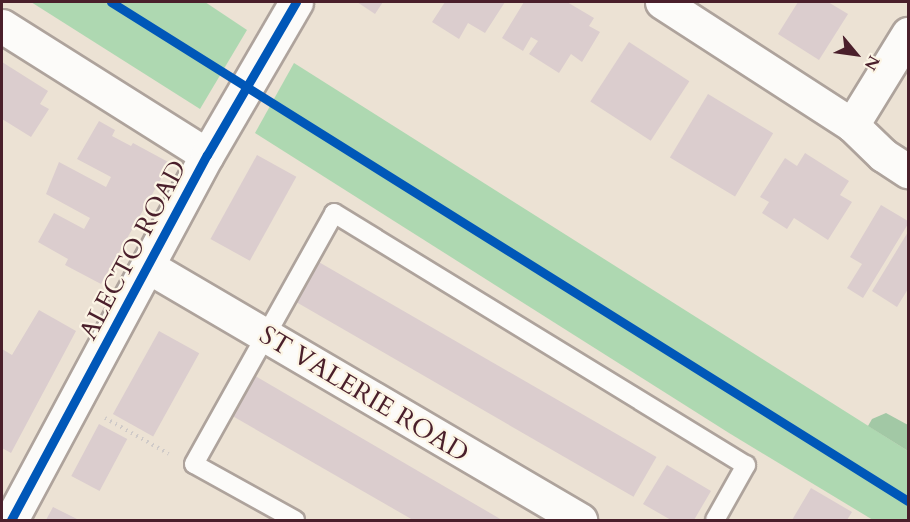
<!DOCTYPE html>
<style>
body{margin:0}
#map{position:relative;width:910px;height:522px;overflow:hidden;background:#ece2d4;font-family:Cardo,serif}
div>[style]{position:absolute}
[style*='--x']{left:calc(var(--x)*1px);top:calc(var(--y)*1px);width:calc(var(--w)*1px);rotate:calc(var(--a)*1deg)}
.green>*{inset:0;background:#aed8b1}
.forest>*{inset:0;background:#a2c8a5}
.building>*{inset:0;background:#dbcdce;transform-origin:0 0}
.path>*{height:4px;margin-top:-2px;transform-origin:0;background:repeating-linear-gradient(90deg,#cfcac8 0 1.5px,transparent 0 6px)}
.roads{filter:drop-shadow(2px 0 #aea39c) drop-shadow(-2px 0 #aea39c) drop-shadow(0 2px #aea39c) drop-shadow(0 -2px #aea39c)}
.service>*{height:18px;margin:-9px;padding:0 9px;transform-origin:9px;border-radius:9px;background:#fcfbf9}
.minor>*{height:33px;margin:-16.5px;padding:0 16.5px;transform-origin:16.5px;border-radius:16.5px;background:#fcfbf9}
.cycleway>*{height:9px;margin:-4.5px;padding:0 4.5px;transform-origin:4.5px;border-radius:4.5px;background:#0057b8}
span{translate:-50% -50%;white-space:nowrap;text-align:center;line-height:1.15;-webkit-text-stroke:4.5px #fcf5e5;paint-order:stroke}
.street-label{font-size:26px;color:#4a1f2b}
.frame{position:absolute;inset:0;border:3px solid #4a1f2b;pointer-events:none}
.north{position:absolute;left:826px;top:24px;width:60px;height:60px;-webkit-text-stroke:4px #fcf5e5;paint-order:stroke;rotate:119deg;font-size:16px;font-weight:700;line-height:24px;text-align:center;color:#4a1f2b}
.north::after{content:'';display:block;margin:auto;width:21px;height:27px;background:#4a1f2b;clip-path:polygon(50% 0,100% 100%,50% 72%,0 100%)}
</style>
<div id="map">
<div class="green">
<i style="clip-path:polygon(31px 2px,205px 2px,247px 30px,200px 109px)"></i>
<i style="clip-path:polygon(294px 63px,908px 451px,908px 520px,873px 520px,729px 433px,255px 133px)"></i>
</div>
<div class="forest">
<i style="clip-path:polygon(886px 413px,908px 425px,908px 451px,868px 426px,872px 419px)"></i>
</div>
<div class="building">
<i style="clip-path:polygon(357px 2px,383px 2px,375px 14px)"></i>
<i style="clip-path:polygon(445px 2px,505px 2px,485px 33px,468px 23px,459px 39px,432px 22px)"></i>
<i style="clip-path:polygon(524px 2px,567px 2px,594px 18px,589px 26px,600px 32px,582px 62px,571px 54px,559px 73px,529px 54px,538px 41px,531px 37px,523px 51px,502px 38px)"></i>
<i style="clip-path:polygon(798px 2px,828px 2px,848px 14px,819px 60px,778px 34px)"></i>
<i style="left:629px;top:42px;width:72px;height:71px;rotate:33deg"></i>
<i style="clip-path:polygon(2px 62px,48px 91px,40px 104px,49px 109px,31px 137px,2px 119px)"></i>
<i style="left:708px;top:94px;width:76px;height:74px;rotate:31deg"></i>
<i style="clip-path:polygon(99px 121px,115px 130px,112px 136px,131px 146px,133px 143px,170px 163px,101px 284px,65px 265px,68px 259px,38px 242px,54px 213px,84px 229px,90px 218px,46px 194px,59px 162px,106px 187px,111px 177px,77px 159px)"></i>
<i style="clip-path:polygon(805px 153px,849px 181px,840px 195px,852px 202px,828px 240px,794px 218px,787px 229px,762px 213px,769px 202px,760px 197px,785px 158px,797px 166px)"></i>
<i style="left:257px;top:155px;width:45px;height:96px;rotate:29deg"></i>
<i style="clip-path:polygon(881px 205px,908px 221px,908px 224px,863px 298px,847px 288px,862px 264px,850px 257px)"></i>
<i style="clip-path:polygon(908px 232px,908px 289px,897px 307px,872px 291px)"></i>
<i style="left:317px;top:261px;width:392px;height:46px;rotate:30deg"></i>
<i style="clip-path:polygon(39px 310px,76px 331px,11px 453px,2px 448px,2px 349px,12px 355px)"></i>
<i style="left:159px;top:331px;width:46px;height:95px;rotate:29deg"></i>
<i style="clip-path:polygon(252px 374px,502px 520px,413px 520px,229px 414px)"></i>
<i style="left:99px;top:424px;width:32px;height:59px;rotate:28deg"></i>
<i style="clip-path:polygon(667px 465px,711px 491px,694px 520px,671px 520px,643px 504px)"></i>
<i style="clip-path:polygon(811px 488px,852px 512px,847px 520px,792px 520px)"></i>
<i style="clip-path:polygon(53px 507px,79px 520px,46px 520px)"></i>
</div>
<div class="path">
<i style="--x:105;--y:418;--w:73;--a:29.4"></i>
</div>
<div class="roads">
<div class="service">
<i style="--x:295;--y:520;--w:115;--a:-151"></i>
<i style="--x:194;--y:464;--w:287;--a:-60.8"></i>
<i style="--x:334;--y:213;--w:483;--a:31.5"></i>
<i style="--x:746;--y:465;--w:63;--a:119.4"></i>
</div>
<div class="minor">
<i style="--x:662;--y:2;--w:226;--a:32.9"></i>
<i style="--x:852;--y:125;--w:43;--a:44.1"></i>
<i style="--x:883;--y:155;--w:30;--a:33"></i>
<i style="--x:2;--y:26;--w:242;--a:32.2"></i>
<i style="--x:852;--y:125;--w:107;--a:-58.4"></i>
<i style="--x:149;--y:267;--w:500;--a:30.4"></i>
<i style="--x:11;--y:520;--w:414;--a:-61.8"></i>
<i style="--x:207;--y:155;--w:177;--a:-59.8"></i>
</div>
</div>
<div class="cycleway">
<i style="--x:111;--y:2;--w:940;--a:32.05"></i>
<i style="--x:11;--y:520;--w:414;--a:-61.8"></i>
<i style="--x:207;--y:155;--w:177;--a:-59.8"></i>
</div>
<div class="street-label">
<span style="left:133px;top:250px;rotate:-62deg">ALECTO ROAD</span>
<span style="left:364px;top:394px;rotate:31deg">ST VALERIE ROAD</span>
</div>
<div class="frame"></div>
<div class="north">N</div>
</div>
